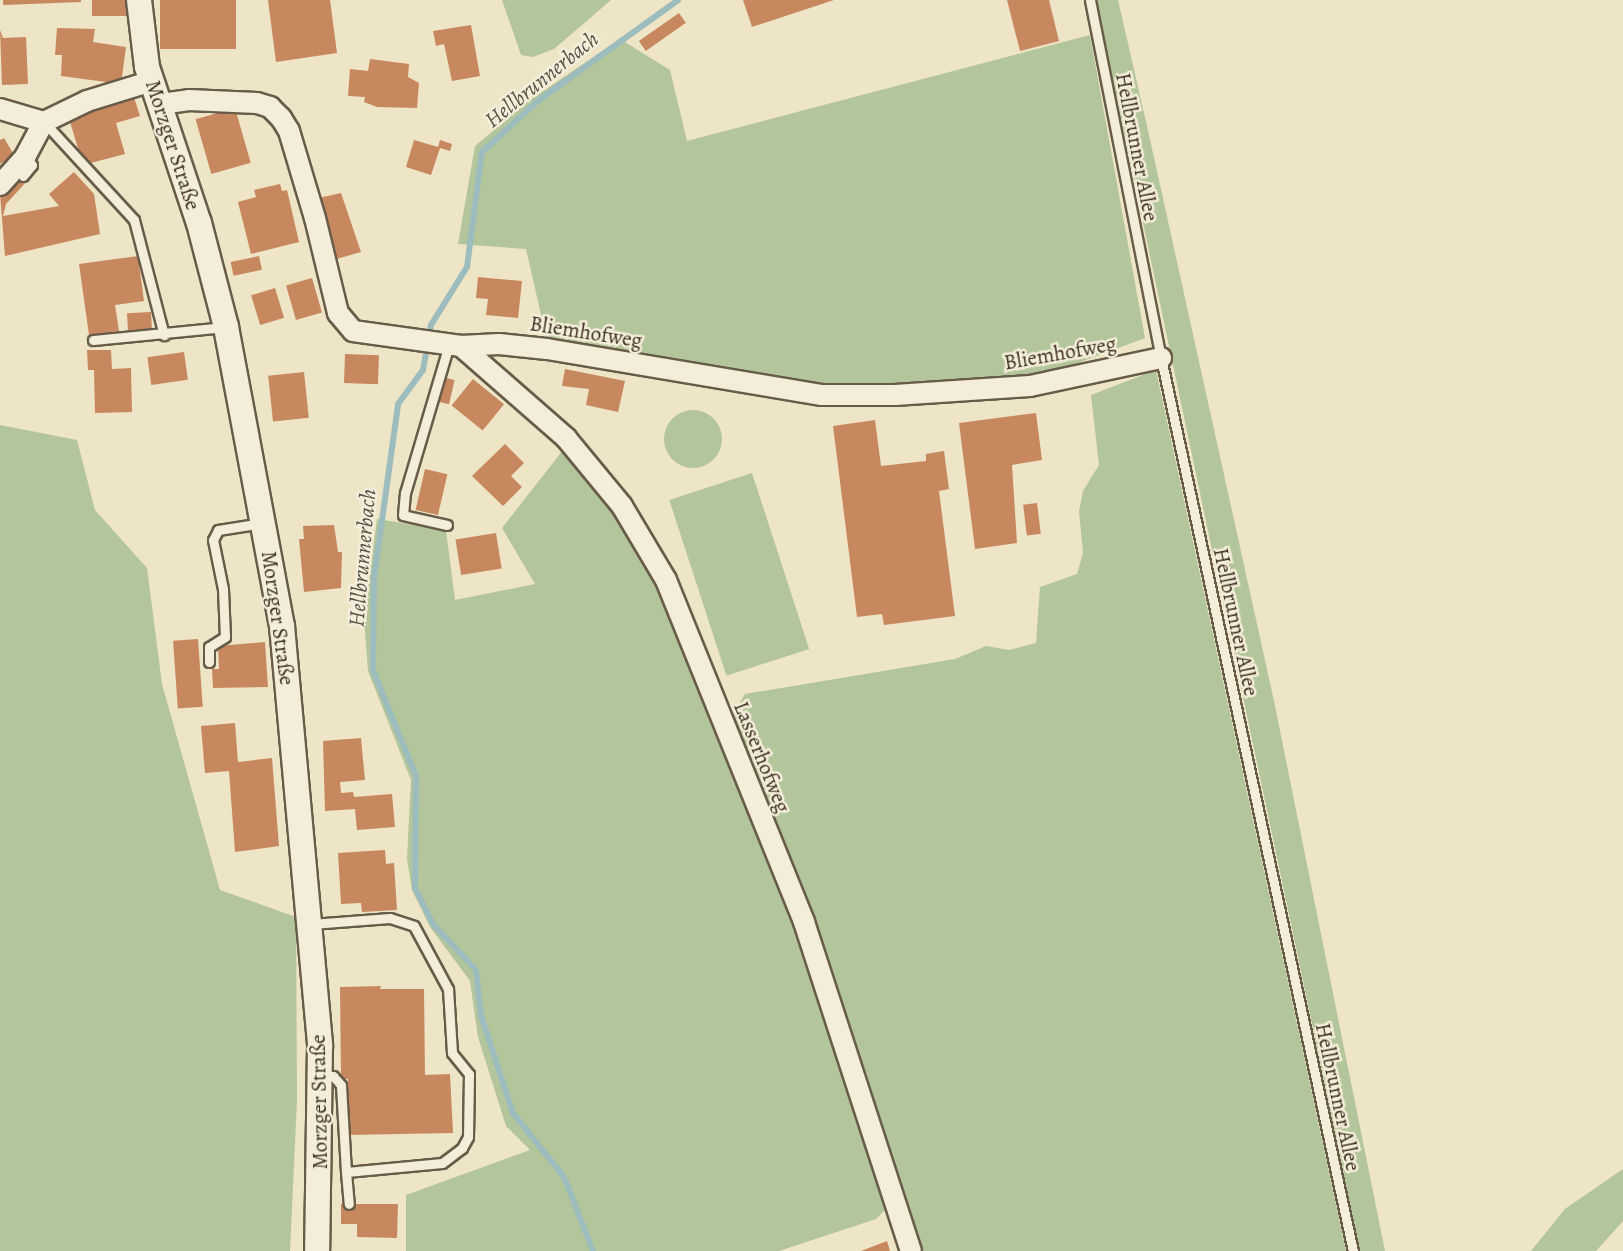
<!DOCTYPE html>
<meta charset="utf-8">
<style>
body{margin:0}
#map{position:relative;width:1623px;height:1251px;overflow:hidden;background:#eee4c6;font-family:Alegreya,serif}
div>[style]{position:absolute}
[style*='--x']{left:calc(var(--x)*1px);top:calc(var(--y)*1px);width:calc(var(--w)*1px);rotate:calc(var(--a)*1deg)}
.green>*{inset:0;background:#b3c59a;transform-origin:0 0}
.round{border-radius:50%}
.stream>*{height:6px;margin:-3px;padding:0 3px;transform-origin:3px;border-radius:3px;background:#9dbcbe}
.building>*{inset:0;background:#c8885f;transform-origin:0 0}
.roads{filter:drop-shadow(2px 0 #685c49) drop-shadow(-2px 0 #685c49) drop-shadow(0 2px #685c49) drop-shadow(0 -2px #685c49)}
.service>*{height:9px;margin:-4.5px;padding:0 4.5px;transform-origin:4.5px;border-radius:4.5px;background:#f4edda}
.minor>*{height:20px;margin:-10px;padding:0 10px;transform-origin:10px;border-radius:10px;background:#f4edda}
.tertiary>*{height:24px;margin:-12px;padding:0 12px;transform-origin:12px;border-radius:12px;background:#f4edda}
span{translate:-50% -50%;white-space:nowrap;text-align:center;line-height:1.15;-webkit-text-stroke:5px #f4edda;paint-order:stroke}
.street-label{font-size:21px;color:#3c2f1f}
.water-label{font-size:22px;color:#545247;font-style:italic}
</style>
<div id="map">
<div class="green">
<i style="clip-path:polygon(502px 0,611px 0,554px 49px,533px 57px,521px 55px)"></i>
<i style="clip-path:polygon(1096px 0,1118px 0,1149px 135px,1274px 701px,1385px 1251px,1360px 1251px)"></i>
<i style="clip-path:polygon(1090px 35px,1145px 338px,1040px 377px,979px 385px,807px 387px,547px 341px,526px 249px,458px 244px,475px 146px,530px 100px,620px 39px,670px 70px,687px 141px)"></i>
<i style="clip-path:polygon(1156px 370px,1346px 1251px,904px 1251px,890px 1205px,876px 1219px,779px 1251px,406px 1251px,406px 1195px,530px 1150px,506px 1126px,478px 1037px,470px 981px,430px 927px,412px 890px,407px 859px,411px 780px,368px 671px,364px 619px,377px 519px,446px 530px,455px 600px,535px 584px,502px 528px,567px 445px,652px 558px,717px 722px,732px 716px,745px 694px,955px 659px,986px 646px,1009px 650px,1036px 643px,1040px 587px,1077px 574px,1083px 553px,1079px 511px,1083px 491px,1099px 465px,1091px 395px)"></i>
<i class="round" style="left:664px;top:410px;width:58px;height:58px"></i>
<i style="clip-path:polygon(0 425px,77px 440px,95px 510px,147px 568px,162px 684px,220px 890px,296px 917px,297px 1100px,290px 1251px,0 1251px)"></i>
<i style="left:752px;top:473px;width:185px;height:87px;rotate:72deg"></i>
<i style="clip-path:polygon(1623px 1169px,1623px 1221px,1596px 1251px,1531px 1251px,1565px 1209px)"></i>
</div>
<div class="stream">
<i style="--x:593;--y:1251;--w:79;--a:-111.4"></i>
<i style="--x:564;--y:1177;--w:82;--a:-128.6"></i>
<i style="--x:513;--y:1113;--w:103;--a:-108.1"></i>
<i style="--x:481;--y:1015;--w:45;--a:-96.3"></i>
<i style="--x:476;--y:970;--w:63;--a:-133.1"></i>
<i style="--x:433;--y:924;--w:40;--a:-116.6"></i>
<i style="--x:415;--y:888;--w:112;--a:-89.5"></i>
<i style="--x:416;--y:776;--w:114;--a:-112.1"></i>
<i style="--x:373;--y:670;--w:92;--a:-89.4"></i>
<i style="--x:374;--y:578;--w:176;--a:-82.1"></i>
<i style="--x:398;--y:404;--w:42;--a:-53.7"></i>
<i style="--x:423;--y:370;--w:46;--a:-79.9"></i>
<i style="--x:431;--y:325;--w:68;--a:-58.2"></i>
<i style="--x:467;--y:267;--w:116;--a:-82.6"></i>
<i style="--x:482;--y:152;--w:77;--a:-42.4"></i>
<i style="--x:539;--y:100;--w:171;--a:-35.7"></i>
</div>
<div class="building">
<i style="clip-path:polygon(3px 0,81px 0,81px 2px,3px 5px)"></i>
<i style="left:92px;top:0;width:35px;height:16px"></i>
<i style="left:160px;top:0;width:76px;height:49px"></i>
<i style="clip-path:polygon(268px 0,330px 0,337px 53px,276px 62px)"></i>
<i style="clip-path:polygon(743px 0,834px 0,752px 27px)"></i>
<i style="clip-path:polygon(1007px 0,1049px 0,1059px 41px,1020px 51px)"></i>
<i style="left:679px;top:13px;width:12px;height:49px;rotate:55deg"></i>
<i style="clip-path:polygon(471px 25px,480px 76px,452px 81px,444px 44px,436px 46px,433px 31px)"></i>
<i style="clip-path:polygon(57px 28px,95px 29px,93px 42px,126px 47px,121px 84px,61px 76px,62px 55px,55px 55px)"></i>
<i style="clip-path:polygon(0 30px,3px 38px,26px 37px,28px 84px,2px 85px)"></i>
<i style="clip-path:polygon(370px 59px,409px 64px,408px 77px,419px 83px,417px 108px,377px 107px,364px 102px,365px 97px,348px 96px,350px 69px,368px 71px)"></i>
<i style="clip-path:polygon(133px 94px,140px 116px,116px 123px,125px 154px,83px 165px,68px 115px)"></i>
<i style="left:235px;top:108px;width:57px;height:41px;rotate:74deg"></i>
<i style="clip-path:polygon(4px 138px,14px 155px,0 164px,0 140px)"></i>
<i style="clip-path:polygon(414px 140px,438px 147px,440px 140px,452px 144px,450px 151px,440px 148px,431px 175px,406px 167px)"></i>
<i style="clip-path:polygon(20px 172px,28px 180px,6px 204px,3px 216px,59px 206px,49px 194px,74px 172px,94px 194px,100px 234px,5px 256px,0 194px)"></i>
<i style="clip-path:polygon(280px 184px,282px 191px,287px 190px,299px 242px,251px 254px,238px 202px,256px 197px,254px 190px)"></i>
<i style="clip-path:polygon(341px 193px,361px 252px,333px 260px,318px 198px)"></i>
<i style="clip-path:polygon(138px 256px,144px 301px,115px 305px,119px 331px,89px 335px,79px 264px)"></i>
<i style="left:259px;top:256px;width:14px;height:29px;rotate:78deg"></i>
<i style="clip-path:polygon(478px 277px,522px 281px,518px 318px,486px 315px,488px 299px,476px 298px)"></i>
<i style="left:312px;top:278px;width:36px;height:27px;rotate:74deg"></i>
<i style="left:275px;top:288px;width:31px;height:25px;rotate:73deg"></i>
<i style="left:151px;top:312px;width:17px;height:24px;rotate:87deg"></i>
<i style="clip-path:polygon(87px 350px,111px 350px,112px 369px,131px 368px,132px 412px,95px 413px,94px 370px,88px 370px)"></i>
<i style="left:184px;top:352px;width:28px;height:37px;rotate:82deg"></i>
<i style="left:345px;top:354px;width:34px;height:29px;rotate:2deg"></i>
<i style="clip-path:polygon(565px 369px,625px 381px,618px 412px,586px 405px,589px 389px,562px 386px)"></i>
<i style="left:304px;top:372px;width:46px;height:36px;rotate:84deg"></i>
<i style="left:442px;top:377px;width:13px;height:25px;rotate:13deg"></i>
<i style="left:473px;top:379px;width:40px;height:34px;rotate:39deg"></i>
<i style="clip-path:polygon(1036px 413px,1042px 460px,1012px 465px,1017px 543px,975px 549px,959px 423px)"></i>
<i style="clip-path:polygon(875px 420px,881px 466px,926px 461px,926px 454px,944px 451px,949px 489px,939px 491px,955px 616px,884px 625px,882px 614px,857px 617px,833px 426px)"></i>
<i style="clip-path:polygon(505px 444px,524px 463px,511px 476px,522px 487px,503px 506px,472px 476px)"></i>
<i style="left:425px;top:469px;width:23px;height:42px;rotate:13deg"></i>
<i style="left:1037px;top:503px;width:31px;height:14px;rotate:83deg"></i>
<i style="clip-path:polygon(334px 525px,338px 552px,342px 552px,341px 588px,304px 592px,299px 539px,304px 539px,303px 526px)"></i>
<i style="left:496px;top:533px;width:36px;height:41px;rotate:81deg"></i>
<i style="left:198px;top:639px;width:68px;height:25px;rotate:86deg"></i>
<i style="clip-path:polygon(265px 642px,268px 687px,213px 688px,212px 669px,219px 669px,218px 646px)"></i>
<i style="clip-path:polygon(235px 723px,238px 762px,272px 758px,279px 846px,235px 852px,229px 771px,205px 773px,201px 726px)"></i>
<i style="clip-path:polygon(361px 738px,365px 780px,340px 782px,341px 793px,353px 792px,354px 797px,392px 794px,395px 827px,357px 830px,355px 809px,325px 811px,323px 741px)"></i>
<i style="clip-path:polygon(385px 850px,386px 864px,394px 863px,397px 910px,362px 912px,361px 903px,341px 904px,338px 853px)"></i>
<i style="clip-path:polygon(381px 986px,380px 989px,424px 989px,425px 1075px,450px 1074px,453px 1133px,348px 1135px,348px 1079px,341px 1079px,340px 987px)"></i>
<i style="clip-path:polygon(341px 1204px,398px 1204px,397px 1238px,357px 1237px,357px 1224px,341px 1224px)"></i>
<i style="clip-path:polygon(887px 1241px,890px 1251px,861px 1251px)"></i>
</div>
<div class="roads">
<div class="service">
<i style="--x:1090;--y:0;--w:365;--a:78.8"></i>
<i style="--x:1161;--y:358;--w:913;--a:77.87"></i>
<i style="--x:44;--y:122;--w:133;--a:47.4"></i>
<i style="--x:134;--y:220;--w:119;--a:75.4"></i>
<i style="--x:23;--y:176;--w:14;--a:-51"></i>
<i style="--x:32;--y:165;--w:11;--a:-131"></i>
<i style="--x:93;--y:340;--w:133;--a:-5.6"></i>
<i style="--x:447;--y:525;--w:45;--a:-167.2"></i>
<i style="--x:403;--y:515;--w:22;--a:-85"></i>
<i style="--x:405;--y:493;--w:155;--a:-73.5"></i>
<i style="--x:209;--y:662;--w:15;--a:-90"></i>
<i style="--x:209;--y:647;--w:19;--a:-32"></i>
<i style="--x:225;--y:637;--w:48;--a:-92.4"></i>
<i style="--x:223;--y:589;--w:50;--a:-101.5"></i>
<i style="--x:213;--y:540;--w:11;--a:-63"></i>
<i style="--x:218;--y:530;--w:45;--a:-9"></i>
<i style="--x:311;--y:924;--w:79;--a:-4.3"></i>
<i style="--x:390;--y:918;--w:25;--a:18"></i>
<i style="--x:414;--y:926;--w:72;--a:61.6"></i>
<i style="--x:448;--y:989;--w:64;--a:86.4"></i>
<i style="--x:452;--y:1053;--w:27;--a:51"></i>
<i style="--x:469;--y:1074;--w:63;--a:90.9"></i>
<i style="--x:468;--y:1137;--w:13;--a:119"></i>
<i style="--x:462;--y:1148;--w:25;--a:143"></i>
<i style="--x:442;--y:1163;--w:96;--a:174.6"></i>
<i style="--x:346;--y:1172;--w:87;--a:-93.3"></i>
<i style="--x:341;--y:1085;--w:12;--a:-132"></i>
<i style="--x:333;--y:1076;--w:13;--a:180"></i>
<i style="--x:346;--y:1172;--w:32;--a:85"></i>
</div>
<div class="minor">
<i style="--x:161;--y:104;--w:28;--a:-8"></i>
<i style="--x:189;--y:100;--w:68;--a:2.5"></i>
<i style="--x:257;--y:103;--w:14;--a:17"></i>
<i style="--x:270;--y:107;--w:16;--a:45"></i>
<i style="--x:281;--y:118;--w:15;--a:58"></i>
<i style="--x:289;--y:131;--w:91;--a:73.4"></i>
<i style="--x:315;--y:218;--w:98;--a:76.4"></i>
<i style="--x:338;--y:313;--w:23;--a:50"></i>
<i style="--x:353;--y:331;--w:109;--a:7.9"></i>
<i style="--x:461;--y:346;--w:38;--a:-3"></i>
<i style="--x:499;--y:344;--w:48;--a:5.9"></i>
<i style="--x:547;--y:349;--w:279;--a:9.5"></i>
<i style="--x:822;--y:395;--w:73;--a:0"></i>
<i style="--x:895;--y:395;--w:135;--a:-3.8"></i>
<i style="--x:1030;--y:386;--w:134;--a:-12.1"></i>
<i style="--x:0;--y:109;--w:46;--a:16.5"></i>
<i style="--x:44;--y:122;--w:48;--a:-26"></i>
<i style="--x:87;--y:101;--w:68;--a:-17.1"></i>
<i style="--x:0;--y:185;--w:38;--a:-48"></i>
<i style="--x:25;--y:157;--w:40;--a:-62"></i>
<i style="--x:461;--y:346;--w:140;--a:41.2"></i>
<i style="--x:566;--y:438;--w:88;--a:50.5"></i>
<i style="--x:622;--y:506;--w:86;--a:59.3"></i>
<i style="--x:666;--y:580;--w:369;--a:68"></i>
<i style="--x:804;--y:922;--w:346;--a:72"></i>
</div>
<div class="tertiary">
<i style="--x:139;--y:0;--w:67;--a:83.2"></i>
<i style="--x:147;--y:67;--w:164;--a:71.6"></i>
<i style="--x:199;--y:223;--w:107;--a:75.4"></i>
<i style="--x:226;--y:327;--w:304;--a:79.4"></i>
<i style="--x:282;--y:626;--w:422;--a:84.8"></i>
<i style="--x:320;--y:1046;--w:205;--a:90.8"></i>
</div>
</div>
<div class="street-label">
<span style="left:173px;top:145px;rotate:72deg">Morzger Straße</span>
<span style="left:1137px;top:147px;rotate:79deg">Hellbrunner Allee</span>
<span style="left:586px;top:332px;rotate:9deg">Bliemhofweg</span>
<span style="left:1060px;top:353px;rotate:-10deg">Bliemhofweg</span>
<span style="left:278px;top:618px;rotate:82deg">Morzger Straße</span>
<span style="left:1236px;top:622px;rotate:78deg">Hellbrunner Allee</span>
<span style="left:762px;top:757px;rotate:68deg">Lasserhofweg</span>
<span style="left:1338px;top:1097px;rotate:78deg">Hellbrunner Allee</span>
<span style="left:319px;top:1102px;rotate:-91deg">Morzger Straße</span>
</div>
<div class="water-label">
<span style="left:542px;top:80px;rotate:-39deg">Hellbrunnerbach</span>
<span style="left:363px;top:558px;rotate:-85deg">Hellbrunnerbach</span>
</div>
</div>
